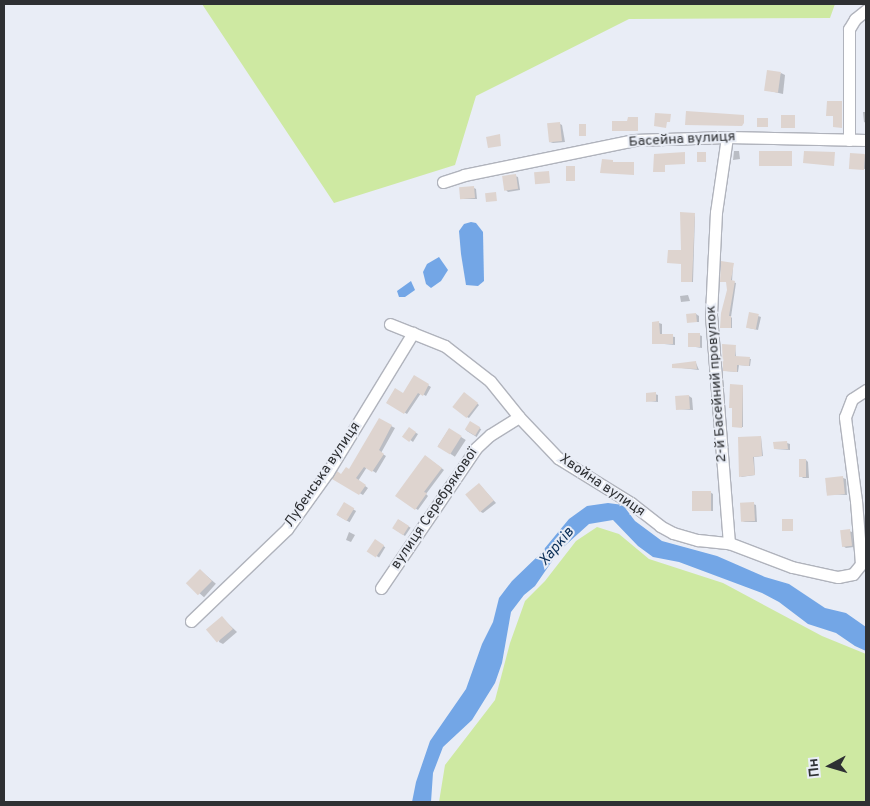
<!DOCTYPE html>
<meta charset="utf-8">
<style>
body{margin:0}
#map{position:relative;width:870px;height:806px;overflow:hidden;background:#e9edf6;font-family:Overpass,sans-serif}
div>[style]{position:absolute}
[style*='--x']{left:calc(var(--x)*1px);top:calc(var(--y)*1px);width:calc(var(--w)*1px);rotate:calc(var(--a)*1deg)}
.green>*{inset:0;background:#cee9a2}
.water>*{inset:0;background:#73a6e6}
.shadow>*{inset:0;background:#0003;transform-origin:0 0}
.building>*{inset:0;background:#ded4cf;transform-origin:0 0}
.roads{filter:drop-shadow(1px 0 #b0b3bc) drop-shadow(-1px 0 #b0b3bc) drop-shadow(0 1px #b0b3bc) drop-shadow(0 -1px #b0b3bc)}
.minor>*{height:11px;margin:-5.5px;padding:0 5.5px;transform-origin:5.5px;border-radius:5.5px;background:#fff}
span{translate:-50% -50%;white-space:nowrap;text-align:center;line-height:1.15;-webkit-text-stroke:4px #e9edf6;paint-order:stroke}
.street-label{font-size:14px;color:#2e3033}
.water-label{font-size:15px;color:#092d55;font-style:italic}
.frame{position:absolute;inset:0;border:5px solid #2e3033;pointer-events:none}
.north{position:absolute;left:805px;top:741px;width:50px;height:50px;-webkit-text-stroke:4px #e9edf6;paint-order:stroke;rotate:264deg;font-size:14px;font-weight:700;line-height:20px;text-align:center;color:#2e3033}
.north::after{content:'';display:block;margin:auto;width:18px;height:22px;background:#2e3033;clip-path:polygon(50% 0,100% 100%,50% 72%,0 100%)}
</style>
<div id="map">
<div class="green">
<i style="clip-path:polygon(202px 4px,835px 4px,830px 18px,629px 19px,476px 96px,455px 165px,334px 203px)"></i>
<i style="clip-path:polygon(597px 527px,619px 534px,649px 559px,723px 583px,822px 636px,866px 654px,866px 802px,439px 802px,445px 765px,495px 700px,510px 643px,525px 601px,545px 581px,576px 541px)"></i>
</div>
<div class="water">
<i style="clip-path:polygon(471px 222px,476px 223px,483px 232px,484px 281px,478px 286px,466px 285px,461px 254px,459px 231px,464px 224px)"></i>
<i style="clip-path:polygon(439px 257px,448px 270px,441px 281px,431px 288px,426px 284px,423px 272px,427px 264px)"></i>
<i style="clip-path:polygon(411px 281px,415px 290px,405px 297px,399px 297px,397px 291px)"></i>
<i style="clip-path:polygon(608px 503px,623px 505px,635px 521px,662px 541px,717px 556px,765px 577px,789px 584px,825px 608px,846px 613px,866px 627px,866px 651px,855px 646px,836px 633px,808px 624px,779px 602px,762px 593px,679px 562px,653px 557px,638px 546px,613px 520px,589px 524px,559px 551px,535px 586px,524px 595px,511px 612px,502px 663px,495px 683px,472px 720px,443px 747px,433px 773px,431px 802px,412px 802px,416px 782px,430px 741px,466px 689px,482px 644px,493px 622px,499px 598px,512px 581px,540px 554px,569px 519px,587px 506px)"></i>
</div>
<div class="shadow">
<i style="clip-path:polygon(781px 73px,785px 75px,783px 94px,766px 90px)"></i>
<i style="clip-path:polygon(863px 112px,866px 112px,866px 123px,864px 122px)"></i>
<i style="clip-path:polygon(560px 124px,562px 125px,565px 142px,553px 143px,550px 142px)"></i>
<i style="clip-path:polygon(734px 151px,739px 151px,740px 159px,733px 160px)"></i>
<i style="left:851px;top:154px;width:15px;height:14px;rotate:4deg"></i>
<i style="clip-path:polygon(515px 176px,518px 177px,520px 190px,508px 192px,506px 190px)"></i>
<i style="clip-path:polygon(474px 188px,476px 189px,477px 199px,462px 199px)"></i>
<i style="clip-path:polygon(695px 214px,693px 282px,683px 282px,683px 252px)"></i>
<i style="clip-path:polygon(733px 264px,732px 282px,736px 283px,731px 317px,732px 318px,732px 328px,722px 328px,728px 290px,728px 282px,721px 281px)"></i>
<i style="clip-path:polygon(680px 296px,688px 295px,690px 301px,681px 302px)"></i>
<i style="clip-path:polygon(749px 313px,761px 317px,758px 330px,749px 328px)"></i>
<i style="clip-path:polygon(696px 314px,699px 316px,699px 322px,688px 322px)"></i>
<i style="clip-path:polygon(659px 323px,662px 324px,662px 335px,675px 337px,675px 345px,653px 343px)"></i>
<i style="clip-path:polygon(699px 335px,702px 336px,702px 348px,689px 346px)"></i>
<i style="clip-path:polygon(735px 346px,736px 357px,751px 359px,750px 366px,739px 365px,738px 372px,726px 371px)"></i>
<i style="clip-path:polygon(696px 363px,699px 370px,673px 367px)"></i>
<i style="clip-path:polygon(414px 377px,431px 387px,426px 396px,421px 393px,407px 414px,388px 402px,404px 395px)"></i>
<i style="clip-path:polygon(743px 386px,743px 427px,734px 427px,734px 407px)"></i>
<i style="clip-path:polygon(655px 394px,658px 395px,658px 402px,648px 401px)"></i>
<i style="clip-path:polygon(467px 396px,479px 405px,469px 418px,467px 417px)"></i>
<i style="clip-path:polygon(689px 396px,692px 398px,693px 410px,677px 409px,676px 397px)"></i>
<i style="clip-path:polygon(379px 420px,395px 428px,381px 453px,386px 456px,376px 473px,367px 467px,358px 481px,368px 488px,363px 495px,334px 479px,350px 471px)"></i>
<i style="left:471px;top:423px;width:12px;height:9px;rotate:31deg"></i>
<i style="clip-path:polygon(409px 429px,418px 434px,413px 442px,405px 436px)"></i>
<i style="left:449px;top:429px;width:20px;height:20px;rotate:33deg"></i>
<i style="clip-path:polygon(761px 437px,763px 456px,754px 457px,755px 475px,741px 477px)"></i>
<i style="clip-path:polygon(787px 443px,790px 444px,790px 450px,775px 449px)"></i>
<i style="clip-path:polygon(428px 458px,444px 470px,426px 494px,428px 496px,418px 510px,397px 496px)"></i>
<i style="clip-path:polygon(806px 460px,808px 462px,809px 478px,803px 478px,801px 476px)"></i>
<i style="clip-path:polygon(843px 478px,846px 479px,847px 495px,827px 494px,826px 479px)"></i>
<i style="clip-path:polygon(480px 485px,496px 503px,483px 513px,481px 512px)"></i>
<i style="clip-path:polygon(710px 492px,713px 494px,713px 511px,694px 510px)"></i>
<i style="left:344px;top:504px;width:14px;height:13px;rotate:30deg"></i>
<i style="clip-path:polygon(753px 504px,756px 505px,757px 522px,745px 522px,742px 521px)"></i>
<i style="left:399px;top:520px;width:14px;height:10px;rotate:34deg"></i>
<i style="clip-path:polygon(849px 531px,852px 532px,854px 547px,846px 548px,843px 546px)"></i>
<i style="clip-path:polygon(349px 532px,355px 535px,351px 542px,346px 540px)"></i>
<i style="left:375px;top:541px;width:12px;height:12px;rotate:31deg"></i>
<i style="left:200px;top:570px;width:21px;height:18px;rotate:41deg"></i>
<i style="clip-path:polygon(222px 618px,237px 632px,223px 644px,219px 642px)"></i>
</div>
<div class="building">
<i style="left:767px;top:70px;width:14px;height:21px;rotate:8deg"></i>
<i style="clip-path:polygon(827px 101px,842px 101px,842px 128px,833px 127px,833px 116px,826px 116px)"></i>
<i style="clip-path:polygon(686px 111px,744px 115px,744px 123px,742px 126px,685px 125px)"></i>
<i style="clip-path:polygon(655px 113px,671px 114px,670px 122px,667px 122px,666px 128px,654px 126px)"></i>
<i style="left:781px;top:115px;width:14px;height:13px"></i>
<i style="clip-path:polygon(628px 117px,638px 117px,638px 131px,612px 131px,612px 121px,627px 121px)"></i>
<i style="left:757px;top:118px;width:11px;height:9px"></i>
<i style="left:560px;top:122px;width:19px;height:13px;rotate:84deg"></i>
<i style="left:579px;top:124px;width:7px;height:12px"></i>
<i style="clip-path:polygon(500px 134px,501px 146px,488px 148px,486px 137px)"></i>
<i style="left:792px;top:151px;width:15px;height:33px;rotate:90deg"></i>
<i style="clip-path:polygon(804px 151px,835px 152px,834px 166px,803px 163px)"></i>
<i style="clip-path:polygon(685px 152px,685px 164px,665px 165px,665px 172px,653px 172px,654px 154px)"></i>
<i style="left:697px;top:152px;width:9px;height:10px"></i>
<i style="left:850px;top:153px;width:15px;height:16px;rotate:4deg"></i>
<i style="clip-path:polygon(602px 159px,613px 160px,613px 162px,634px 162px,634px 175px,600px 173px)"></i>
<i style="left:566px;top:166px;width:9px;height:15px"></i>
<i style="left:549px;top:171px;width:12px;height:15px;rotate:85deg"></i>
<i style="left:516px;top:174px;width:15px;height:14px;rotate:82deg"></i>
<i style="left:474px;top:186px;width:12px;height:15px;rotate:85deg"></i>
<i style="left:496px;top:192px;width:9px;height:11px;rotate:84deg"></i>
<i style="clip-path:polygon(680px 212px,695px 213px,692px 282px,681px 282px,681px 264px,667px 263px,668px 250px,681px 250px)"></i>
<i style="clip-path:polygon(721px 261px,734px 263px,731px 280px,735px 281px,729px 316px,731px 316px,731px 328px,720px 328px,721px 313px,727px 290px,726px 282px,720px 282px)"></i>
<i style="left:749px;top:312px;width:10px;height:16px;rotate:11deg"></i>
<i style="left:696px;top:313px;width:9px;height:10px;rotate:84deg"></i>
<i style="clip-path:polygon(659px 321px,660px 334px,673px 334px,673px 344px,652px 344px,652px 322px)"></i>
<i style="left:700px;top:333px;width:14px;height:12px;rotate:90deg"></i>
<i style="clip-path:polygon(722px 344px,736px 345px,735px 356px,750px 357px,749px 366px,737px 365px,737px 372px,723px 371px)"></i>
<i style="clip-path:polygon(696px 361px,697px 369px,672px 368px,672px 364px)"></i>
<i style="clip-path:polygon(414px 375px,429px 384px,423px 396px,418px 393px,404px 414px,386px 403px,395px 388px,403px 393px)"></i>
<i style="clip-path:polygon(730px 384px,743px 385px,742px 428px,732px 427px,732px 408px,729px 408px)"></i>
<i style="left:464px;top:392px;width:18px;height:19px;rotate:38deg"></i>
<i style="clip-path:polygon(656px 392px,656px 401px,646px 402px,646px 393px)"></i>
<i style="left:689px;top:395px;width:14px;height:14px;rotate:86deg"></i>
<i style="clip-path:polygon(379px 418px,392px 425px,379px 450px,384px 454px,372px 472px,364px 467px,356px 478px,366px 485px,359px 495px,332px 479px,337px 471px,341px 474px,346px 467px,349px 469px)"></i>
<i style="left:470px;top:421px;width:12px;height:10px;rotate:31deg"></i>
<i style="left:409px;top:427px;width:9px;height:12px;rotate:36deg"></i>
<i style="left:449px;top:428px;width:15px;height:22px;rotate:32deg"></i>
<i style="clip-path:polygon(761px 436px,762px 456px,753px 457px,755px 475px,739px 477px,738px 437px)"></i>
<i style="clip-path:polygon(787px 441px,788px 449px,774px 449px,773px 442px)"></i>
<i style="clip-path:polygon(425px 455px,442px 468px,424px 492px,427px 493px,415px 510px,395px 496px)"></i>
<i style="left:799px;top:459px;width:7px;height:18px"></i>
<i style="left:843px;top:476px;width:18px;height:18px;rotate:84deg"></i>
<i style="left:479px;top:483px;width:23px;height:18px;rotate:50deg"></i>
<i style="left:692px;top:491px;width:19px;height:20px"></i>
<i style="left:344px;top:502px;width:12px;height:15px;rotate:31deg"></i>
<i style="left:754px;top:502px;width:19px;height:14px;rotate:87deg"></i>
<i style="left:398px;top:519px;width:13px;height:11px;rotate:32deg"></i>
<i style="left:782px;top:519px;width:11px;height:12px"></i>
<i style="left:850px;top:529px;width:17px;height:10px;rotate:83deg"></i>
<i style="left:375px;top:539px;width:11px;height:15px;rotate:34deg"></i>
<i style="left:200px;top:569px;width:17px;height:20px;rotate:45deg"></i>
<i style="left:222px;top:616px;width:17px;height:21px;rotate:50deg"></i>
</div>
<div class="roads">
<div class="minor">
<i style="--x:727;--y:137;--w:76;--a:98.3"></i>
<i style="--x:716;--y:212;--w:103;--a:92.8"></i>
<i style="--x:711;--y:315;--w:229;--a:85.5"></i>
<i style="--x:849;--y:140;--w:111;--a:-90"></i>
<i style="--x:849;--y:29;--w:12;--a:-59"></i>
<i style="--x:855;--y:19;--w:14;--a:-39"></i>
<i style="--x:443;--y:182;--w:22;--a:-18"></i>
<i style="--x:464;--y:175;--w:174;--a:-11.6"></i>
<i style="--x:634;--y:140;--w:93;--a:-1.8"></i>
<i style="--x:727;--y:137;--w:139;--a:1.2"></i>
<i style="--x:390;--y:324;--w:59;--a:21.8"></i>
<i style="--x:445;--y:346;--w:57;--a:37.9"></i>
<i style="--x:490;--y:381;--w:46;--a:51.1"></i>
<i style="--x:519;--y:417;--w:57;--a:46.4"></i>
<i style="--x:558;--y:458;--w:86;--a:31.7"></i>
<i style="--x:631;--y:503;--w:37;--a:38"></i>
<i style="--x:660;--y:526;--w:15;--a:28"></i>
<i style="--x:673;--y:533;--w:26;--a:16"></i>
<i style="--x:698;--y:540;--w:31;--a:6"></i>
<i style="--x:729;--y:543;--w:67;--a:20.9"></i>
<i style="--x:792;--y:567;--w:47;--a:12.3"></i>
<i style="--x:838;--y:577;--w:15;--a:-11"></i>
<i style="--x:853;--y:574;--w:13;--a:-51"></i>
<i style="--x:861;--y:564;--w:63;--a:-94.5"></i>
<i style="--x:856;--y:501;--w:85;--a:-97.5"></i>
<i style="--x:845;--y:417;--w:19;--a:-69"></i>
<i style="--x:852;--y:399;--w:17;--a:-33"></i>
<i style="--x:381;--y:588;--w:169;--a:-55.8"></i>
<i style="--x:476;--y:448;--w:19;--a:-43"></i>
<i style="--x:490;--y:435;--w:34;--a:-32"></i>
<i style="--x:191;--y:621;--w:133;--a:-43.8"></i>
<i style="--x:287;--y:529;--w:70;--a:-54.3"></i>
<i style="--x:328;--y:472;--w:163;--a:-58.6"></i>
</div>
</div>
<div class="street-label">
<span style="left:682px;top:140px;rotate:-3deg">Басейна вулиця</span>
<span style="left:717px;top:384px;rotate:-94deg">2-й Басейний провулок</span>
<span style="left:323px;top:475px;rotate:-56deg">Лубeнська вулиця</span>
<span style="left:602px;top:486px;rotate:34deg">Хвойна вулиця</span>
<span style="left:435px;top:509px;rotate:-56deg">вулиця Серебрякової</span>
</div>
<div class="water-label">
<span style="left:557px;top:547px;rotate:-50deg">Харків</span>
</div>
<div class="frame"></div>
<div class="north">Пн</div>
</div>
